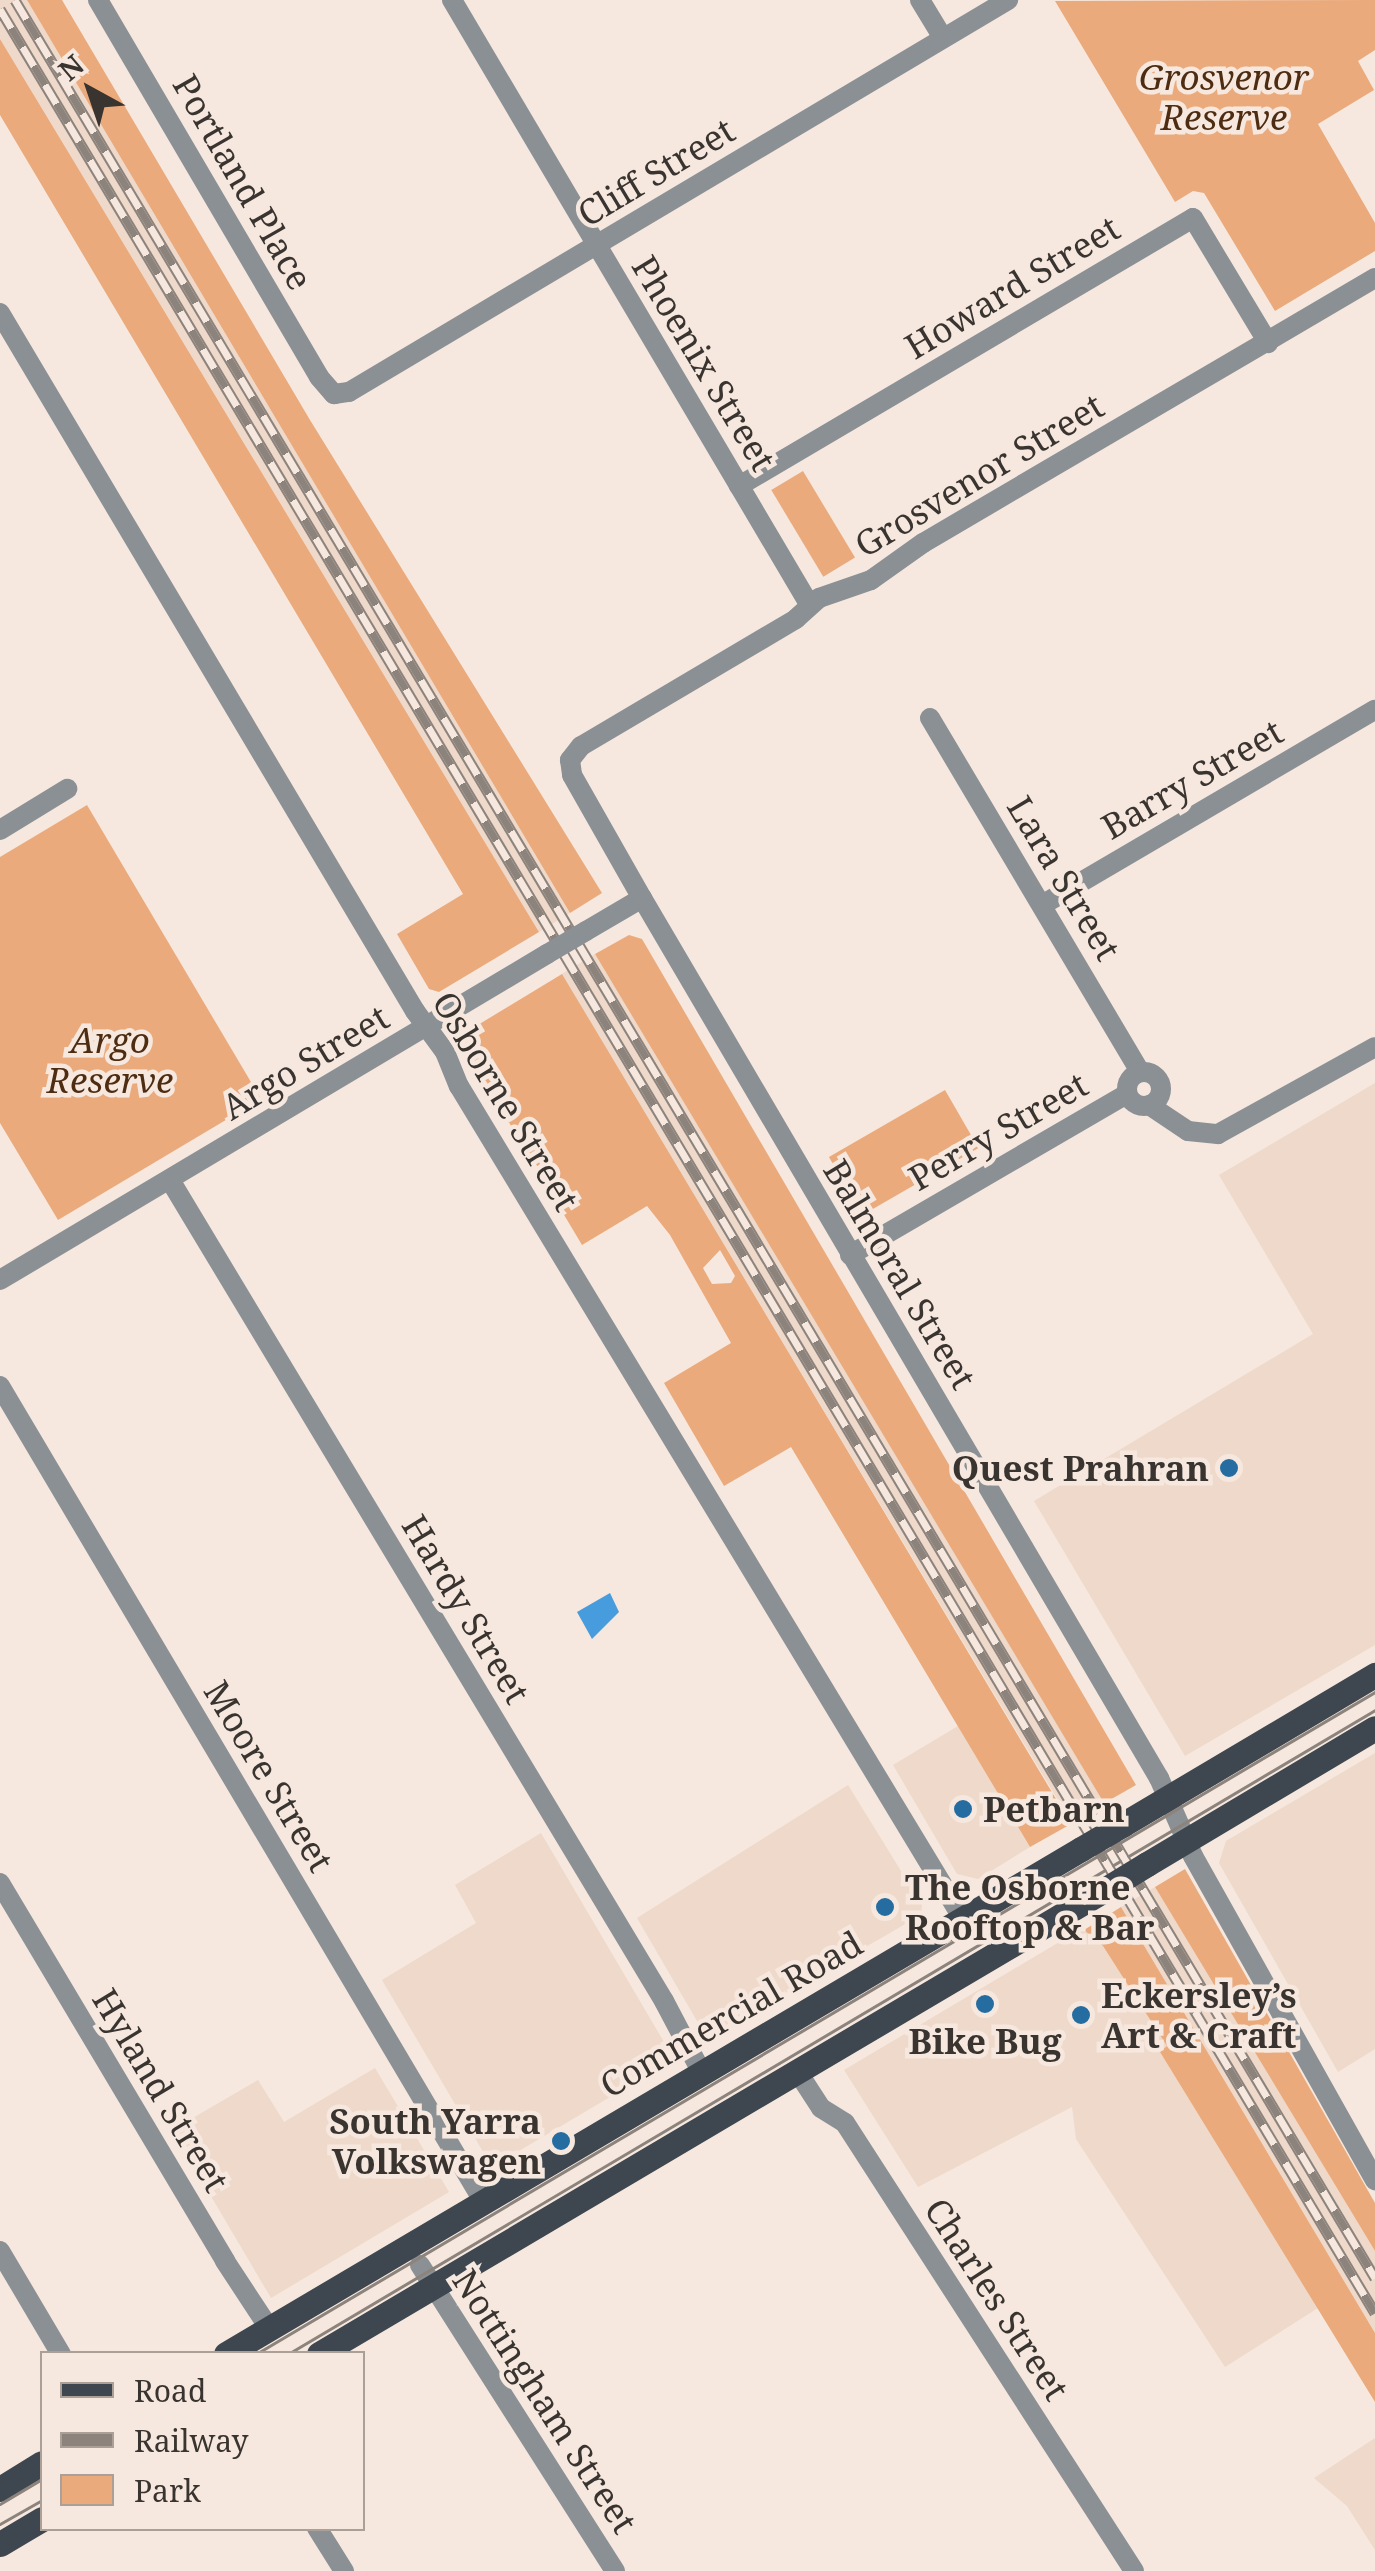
<!DOCTYPE html>
<meta charset="utf-8">
<style>
body{margin:0}
#map{position:relative;width:1375px;height:2571px;overflow:hidden;background:#f6e8de;font-family:"Noto Serif",serif}
div>[style]{position:absolute}
[style*='--x']{left:calc(var(--x)*1px);top:calc(var(--y)*1px);width:calc(var(--w)*1px);rotate:calc(var(--a)*1deg)}
.built>*{inset:0;background:#eed9ca;transform-origin:0 0}
.green>*{inset:0;background:#ebaa7b;transform-origin:0 0}
.water>*{inset:0;background:#479cdd}
.street>*{height:20px;margin:-10px;padding:0 10px;transform-origin:10px;border-radius:10px;background:#8b9095}
.street>.ring{margin:-10px;padding:0;box-sizing:content-box;background:none;border:20px solid #8b9095;border-radius:50%}
.primary>*{height:25px;margin:-12.5px;padding:0 12.5px;transform-origin:12.5px;border-radius:12.5px;background:#3e474f}
.tram>*{height:2.5px;margin:-1.25px;padding:0 1.25px;transform-origin:1.25px;border-radius:1.25px;background:#8c837c}
.rail>*{height:11px;margin-top:-5.5px;transform-origin:0;background:repeating-linear-gradient(90deg,#f6e8de 0 22px,#8c837c 0 44px);box-sizing:border-box;border-block:2px solid #8c837c}
.street-bridge>*{height:20px;margin:-10px;padding:0 10px;transform-origin:10px;border-radius:10px;background:#8b9095}
.primary-bridge>*{height:25px;margin:-12.5px;padding:0 12.5px;transform-origin:12.5px;border-radius:12.5px;background:#3e474f}
.dots>*{width:28px;height:28px;translate:-50% -50%;box-sizing:border-box;border:5px solid #f6e8de;border-radius:50%}
span{translate:-50% -50%;white-space:nowrap;text-align:center;line-height:1.15;-webkit-text-stroke:9px #f6e8de;paint-order:stroke}
.park-label{font-size:35px;color:#4e2c11;font-style:italic}
.street-label{font-size:35px;color:#393430}
.poi-label{font-size:35px;color:#393430;font-weight:700}
.right{translate:-100% -50%;text-align:right}
.left{translate:0 -50%;text-align:left}
.legend{position:absolute;left:40px;top:2351px;width:325px;height:180px;box-sizing:border-box;background:#f6e8de;border:2px solid #aaa098;margin:0;padding:12px 18px;list-style:none;font-size:30px;color:#393430}
.legend li{display:flex;align-items:center;gap:20px;height:50px}
.legend b{width:50px;border:2px solid #aaa098}
.north{position:absolute;left:40px;top:40px;width:100px;height:100px;-webkit-text-stroke:8px #f6e8de;paint-order:stroke;rotate:320deg;font-size:28px;font-weight:700;line-height:40px;text-align:center;color:#393430}
.north::after{content:'';display:block;margin:auto;width:35px;height:45px;background:#393430;clip-path:polygon(50% 0,100% 100%,50% 72%,0 100%)}
</style>
<div id="map">
<div class="built">
<i style="clip-path:polygon(0 0,27px 0,570px 913px,539px 932px,0 39px)"></i>
<i style="left:595px;top:954px;width:990px;height:39px;rotate:59deg"></i>
<i style="clip-path:polygon(1375px 1083px,1375px 1645px,1185px 1756px,1034px 1501px,1313px 1334px,1219px 1175px)"></i>
<i style="clip-path:polygon(958px 1726px,1030px 1847px,978px 1879px,957px 1874px,893px 1765px)"></i>
<i style="clip-path:polygon(1375px 1753px,1375px 2049px,1338px 2072px,1219px 1863px,1226px 1841px)"></i>
<i style="clip-path:polygon(848px 1785px,922px 1905px,921px 1915px,713px 2035px,704px 2033px,637px 1918px)"></i>
<i style="clip-path:polygon(541px 1833px,674px 2059px,492px 2167px,382px 1980px,476px 1923px,455px 1885px)"></i>
<i style="clip-path:polygon(1155px 1887px,1375px 2251px,1375px 2333px,1121px 1907px)"></i>
<i style="clip-path:polygon(1083px 1928px,1103px 1946px,1168px 2046px,1160px 2052px,1318px 2308px,1225px 2367px,1076px 2139px,1072px 2107px,918px 2187px,844px 2070px)"></i>
<i style="clip-path:polygon(375px 2068px,449px 2192px,271px 2298px,172px 2130px,258px 2080px,284px 2122px)"></i>
<i style="clip-path:polygon(1375px 2438px,1375px 2550px,1347px 2506px,1314px 2478px)"></i>
</div>
<div class="green">
<i style="clip-path:polygon(27px 0,62px 0,310px 420px,602px 893px,570px 913px)"></i>
<i style="clip-path:polygon(1375px 0,1375px 50px,1358px 61px,1374px 90px,1318px 124px,1375px 223px,1375px 251px,1275px 311px,1204px 193px,1193px 191px,1175px 202px,1055px 1px)"></i>
<i style="clip-path:polygon(0 39px,539px 932px,439px 992px,429px 989px,397px 934px,463px 894px,0 115px)"></i>
<i style="left:803px;top:471px;width:101px;height:37px;rotate:59deg"></i>
<i style="clip-path:polygon(87px 805px,261px 1099px,58px 1220px,0 1123px,0 857px)"></i>
<i style="clip-path:polygon(629px 935px,642px 939px,1136px 1785px,1108px 1801px,1104px 1803px,595px 954px)"></i>
<i style="clip-path:polygon(evenodd,562px 974px,1071px 1824px,1030px 1847px,791px 1447px,724px 1486px,664px 1383px,731px 1343px,670px 1235px,647px 1206px,582px 1245px,458px 1037px,562px 974px,720px 1250px,735px 1276px,731px 1283px,712px 1284px,703px 1268px,720px 1250px)"></i>
<i style="left:945px;top:1090px;width:67px;height:134px;rotate:60deg"></i>
<i style="clip-path:polygon(1185px 1869px,1375px 2203px,1375px 2251px,1155px 1887px)"></i>
<i style="clip-path:polygon(1121px 1907px,1375px 2333px,1375px 2402px,1160px 2052px,1167px 2046px,1103px 1946px,1084px 1930px)"></i>
</div>
<div class="water">
<i style="clip-path:polygon(610px 1593px,619px 1612px,592px 1639px,577px 1612px)"></i>
</div>
<div class="street">
<i style="--x:98;--y:0;--w:437;--a:59.6"></i>
<i style="--x:319;--y:377;--w:23;--a:49"></i>
<i style="--x:334;--y:394;--w:15;--a:-8"></i>
<i style="--x:349;--y:392;--w:767;--a:-30.75"></i>
<i style="--x:452;--y:0;--w:702;--a:59.41"></i>
<i style="--x:920;--y:0;--w:44;--a:58.8"></i>
<i style="--x:1375;--y:278;--w:524;--a:149.62"></i>
<i style="--x:923;--y:543;--w:64;--a:144.6"></i>
<i style="--x:871;--y:580;--w:55;--a:160.9"></i>
<i style="--x:819;--y:598;--w:31;--a:138"></i>
<i style="--x:796;--y:619;--w:250;--a:149.4"></i>
<i style="--x:581;--y:746;--w:18;--a:128"></i>
<i style="--x:570;--y:760;--w:15;--a:82"></i>
<i style="--x:572;--y:775;--w:142;--a:60.4"></i>
<i style="--x:642;--y:898;--w:1021;--a:59.57"></i>
<i style="--x:1159;--y:1778;--w:85;--a:66.4"></i>
<i style="--x:1193;--y:1856;--w:372;--a:60.7"></i>
<i style="--x:0;--y:313;--w:812;--a:59.27"></i>
<i style="--x:415;--y:1011;--w:51;--a:53.8"></i>
<i style="--x:445;--y:1052;--w:37;--a:68"></i>
<i style="--x:459;--y:1086;--w:974;--a:58.82"></i>
<i style="--x:739;--y:486;--w:527;--a:-30.55"></i>
<i style="--x:1193;--y:218;--w:146;--a:59"></i>
<i style="--x:930;--y:718;--w:412;--a:59.3"></i>
<i style="--x:0;--y:830;--w:79;--a:-31.5"></i>
<i style="--x:1042;--y:905;--w:386;--a:-30.4"></i>
<i style="--x:586;--y:931;--w:65;--a:-30.5"></i>
<i class="ring" style="left:1127px;top:1072px;width:14px;height:14px"></i>
<i style="--x:1149;--y:1105;--w:47;--a:33.7"></i>
<i style="--x:1188;--y:1131;--w:30;--a:6"></i>
<i style="--x:1218;--y:1134;--w:179;--a:-29"></i>
<i style="--x:170;--y:1180;--w:958;--a:58.96"></i>
<i style="--x:664;--y:2001;--w:81;--a:62.2"></i>
<i style="--x:850;--y:1255;--w:320;--a:-30.2"></i>
<i style="--x:0;--y:1280;--w:637;--a:-30.79"></i>
<i style="--x:0;--y:1386;--w:945;--a:59.34"></i>
<i style="--x:0;--y:1883;--w:440;--a:59.2"></i>
<i style="--x:225;--y:2261;--w:80;--a:56.7"></i>
<i style="--x:797;--y:2071;--w:44;--a:57"></i>
<i style="--x:821;--y:2108;--w:28;--a:32"></i>
<i style="--x:845;--y:2123;--w:533;--a:57.17"></i>
<i style="--x:0;--y:2251;--w:120;--a:59.4"></i>
<i style="--x:420;--y:2265;--w:363;--a:57.5"></i>
<i style="--x:317;--y:2528;--w:51;--a:57.9"></i>
</div>
<div class="primary">
<i style="--x:1122;--y:1825;--w:294;--a:-30.7"></i>
<i style="--x:1147;--y:1864;--w:265;--a:-30.8"></i>
<i style="--x:226;--y:2354;--w:993;--a:-30.57"></i>
<i style="--x:319;--y:2354;--w:914;--a:-30.58"></i>
<i style="--x:0;--y:2489;--w:49;--a:-31.8"></i>
<i style="--x:0;--y:2544;--w:49;--a:-30.8"></i>
</div>
<div class="tram">
<i style="--x:256;--y:2354;--w:1300;--a:-30.61"></i>
<i style="--x:288;--y:2354;--w:1263;--a:-30.64"></i>
<i style="--x:0;--y:2504;--w:49;--a:-30.8"></i>
<i style="--x:0;--y:2524;--w:48;--a:-29.7"></i>
</div>
<div class="rail">
<i style="--x:15;--y:0;--w:2653;--a:59.16"></i>
<i style="--x:0;--y:9;--w:2683;--a:59.17"></i>
</div>
<div class="street-bridge">
<i style="--x:547;--y:954;--w:45;--a:-30.5"></i>
</div>
<div class="primary-bridge">
<i style="--x:1081;--y:1849;--w:48;--a:-30.3"></i>
<i style="--x:1106;--y:1889;--w:48;--a:-31.4"></i>
</div>
<div class="dots">
<i style="left:1229px;top:1468px;background:#256da1"></i>
<i style="left:963px;top:1809px;background:#256da1"></i>
<i style="left:885px;top:1907px;background:#256da1"></i>
<i style="left:985px;top:2004px;background:#256da1"></i>
<i style="left:1081px;top:2015px;background:#256da1"></i>
<i style="left:561px;top:2141px;background:#256da1"></i>
</div>
<div class="park-label">
<span style="left:1224px;top:97px">Grosvenor<br>Reserve</span>
<span style="left:110px;top:1060px">Argo<br>Reserve</span>
</div>
<div class="street-label">
<span style="left:656px;top:172px;rotate:-31deg">Cliff Street</span>
<span style="left:243px;top:182px;rotate:60deg">Portland Place</span>
<span style="left:1012px;top:287px;rotate:-31deg">Howard Street</span>
<span style="left:704px;top:363px;rotate:59deg">Phoenix Street</span>
<span style="left:979px;top:475px;rotate:-31deg">Grosvenor Street</span>
<span style="left:1192px;top:779px;rotate:-30deg">Barry Street</span>
<span style="left:1064px;top:878px;rotate:59deg">Lara Street</span>
<span style="left:305px;top:1062px;rotate:-31deg">Argo Street</span>
<span style="left:506px;top:1101px;rotate:59deg">Osborne Street</span>
<span style="left:998px;top:1131px;rotate:-30deg">Perry Street</span>
<span style="left:900px;top:1274px;rotate:59deg">Balmoral Street</span>
<span style="left:466px;top:1609px;rotate:59deg">Hardy Street</span>
<span style="left:269px;top:1776px;rotate:59deg">Moore Street</span>
<span style="left:731px;top:2014px;rotate:-30deg">Commercial Road</span>
<span style="left:161px;top:2090px;rotate:59deg">Hyland Street</span>
<span style="left:997px;top:2299px;rotate:57deg">Charles Street</span>
<span style="left:545px;top:2401px;rotate:57deg">Nottingham Street</span>
</div>
<div class="poi-label">
<span class="right" style="left:1209px;top:1468px">Quest Prahran</span>
<span class="left" style="left:983px;top:1809px">Petbarn</span>
<span class="left" style="left:905px;top:1907px">The Osborne<br>Rooftop &amp; Bar</span>
<span class="left" style="left:1101px;top:2015px">Eckersley’s<br>Art &amp; Craft</span>
<span style="left:985px;top:2041px">Bike Bug</span>
<span class="right" style="left:541px;top:2141px">South Yarra<br>Volkswagen</span>
</div>
<ul class="legend">
<li><b style="height:12px;background:#3e474f"></b>Road</li>
<li><b style="height:12px;background:#8c837c"></b>Railway</li>
<li><b style="height:28px;background:#ebaa7b"></b>Park</li>
</ul>
<div class="north">N</div>
</div>
